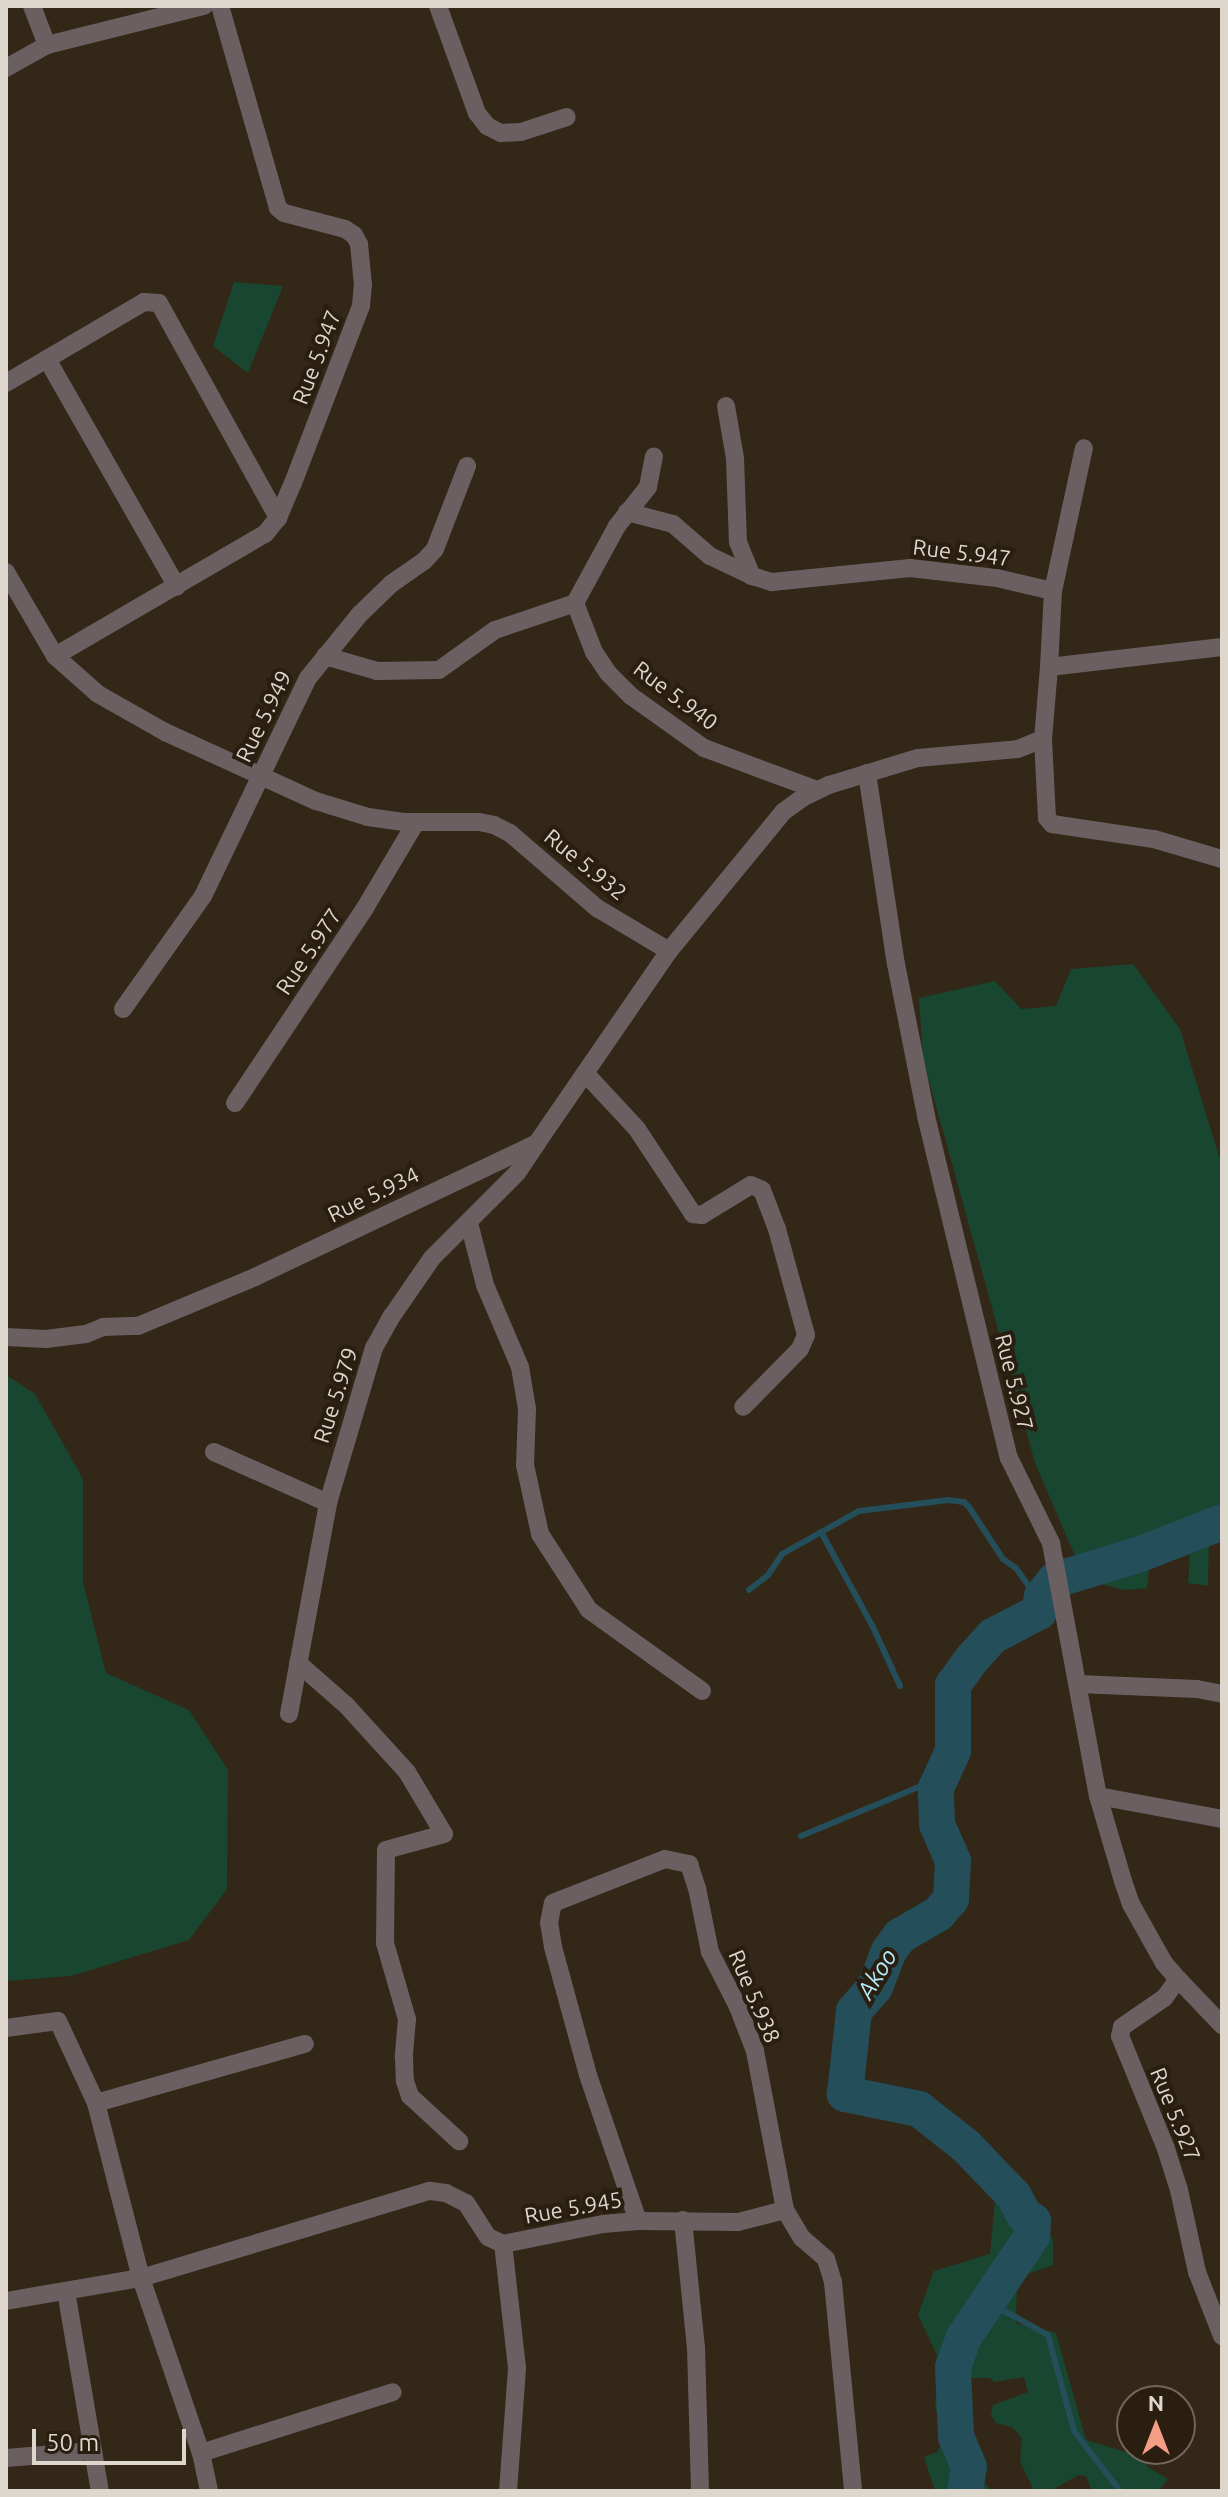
<!DOCTYPE html>
<style>
body{margin:0}
#map{position:relative;width:1228px;height:2497px;overflow:hidden;background:#332718;font-family:Ubuntu,sans-serif}
div>[style]{position:absolute}
[style*='--x']{left:calc(var(--x)*1px);top:calc(var(--y)*1px);width:calc(var(--w)*1px);rotate:calc(var(--a)*1deg)}
.green>*{inset:0;background:#194630}
.stream>*{height:6px;margin:-3px;padding:0 3px;transform-origin:3px;border-radius:3px;background:#244e59}
.river>*{height:36px;margin:-18px;padding:0 18px;transform-origin:18px;border-radius:18px;background:#244e59}
.street>*{height:18px;margin:-9px;padding:0 9px;transform-origin:9px;border-radius:9px;background:#6a6061}
span{translate:-50% -50%;white-space:nowrap;text-align:center;line-height:1.15;-webkit-text-stroke:8px #291e0f;paint-order:stroke}
.street-label{font-size:22px;color:#ded7cd}
.water-label{font-size:24px;color:#b1eafa;font-style:italic}
.frame{position:absolute;inset:0;border:8px solid #ded7cd;pointer-events:none}
.north{position:absolute;left:1116px;top:2385px;width:80px;height:80px;box-sizing:border-box;background:#291e0f;border:2px solid #71685b;border-radius:50%;rotate:0deg;font-size:22px;font-weight:700;line-height:32px;text-align:center;color:#ded7cd}
.north::after{content:'';display:block;margin:auto;width:28px;height:36px;background:#f49e86;clip-path:polygon(50% 0,100% 100%,50% 72%,0 100%)}
.scale{position:absolute;left:32px;top:2429px;width:154px;height:36px;box-sizing:border-box;border:4px solid #ded7cd;border-top:0;padding-left:10px;font-size:24px;line-height:28px;white-space:nowrap;color:#ded7cd;-webkit-text-stroke:6px #291e0f;paint-order:stroke}
</style>
<div id="map">
<div class="green">
<i style="clip-path:polygon(234px 282px,283px 286px,248px 373px,213px 346px)"></i>
<i style="clip-path:polygon(1133px 964px,1180px 1029px,1222px 1166px,1222px 1535px,1209px 1540px,1208px 1586px,1188px 1583px,1190px 1554px,1150px 1559px,1147px 1588px,1123px 1590px,1085px 1579px,1035px 1463px,923px 1059px,919px 998px,995px 981px,1021px 1009px,1056px 1006px,1071px 969px)"></i>
<i style="clip-path:polygon(6px 1375px,35px 1394px,83px 1479px,83px 1582px,106px 1673px,189px 1710px,228px 1770px,227px 1889px,189px 1940px,71px 1976px,6px 1981px)"></i>
<i style="clip-path:polygon(1036px 2198px,1053px 2240px,1053px 2265px,1017px 2278px,1016px 2323px,1056px 2333px,1086px 2440px,1142px 2457px,1148px 2467px,1168px 2479px,1158px 2491px,1092px 2491px,1086px 2476px,1079px 2475px,1050px 2491px,1034px 2491px,1020px 2461px,1022px 2438px,1012px 2427px,996px 2423px,991px 2415px,993px 2405px,1028px 2392px,1024px 2377px,995px 2382px,989px 2378px,965px 2378px,964px 2451px,976px 2474px,992px 2491px,935px 2491px,924px 2457px,937px 2452px,943px 2441px,935px 2403px,942px 2366px,918px 2315px,934px 2271px,990px 2254px,995px 2200px)"></i>
</div>
<div class="stream">
<i style="--x:821;--y:1532;--w:108;--a:61.3"></i>
<i style="--x:873;--y:1627;--w:65;--a:65.4"></i>
<i style="--x:749;--y:1590;--w:24;--a:-38"></i>
<i style="--x:768;--y:1575;--w:25;--a:-56"></i>
<i style="--x:782;--y:1554;--w:88;--a:-29.2"></i>
<i style="--x:859;--y:1511;--w:90;--a:-7"></i>
<i style="--x:948;--y:1500;--w:16;--a:7"></i>
<i style="--x:964;--y:1502;--w:7;--a:45"></i>
<i style="--x:969;--y:1507;--w:62;--a:56.8"></i>
<i style="--x:1003;--y:1559;--w:16;--a:35"></i>
<i style="--x:1016;--y:1568;--w:29;--a:55"></i>
<i style="--x:1033;--y:1592;--w:10;--a:24"></i>
<i style="--x:801;--y:1836;--w:151;--a:-22.6"></i>
<i style="--x:990;--y:2303;--w:66;--a:28.9"></i>
<i style="--x:1048;--y:2335;--w:99;--a:74.8"></i>
<i style="--x:1074;--y:2431;--w:76;--a:52.5"></i>
</div>
<div class="river">
<i style="--x:965;--y:2491;--w:24;--a:-81"></i>
<i style="--x:969;--y:2467;--w:33;--a:-113"></i>
<i style="--x:956;--y:2437;--w:70;--a:-92.5"></i>
<i style="--x:953;--y:2367;--w:32;--a:-70"></i>
<i style="--x:964;--y:2337;--w:122;--a:-56"></i>
<i style="--x:1032;--y:2236;--w:15;--a:-86"></i>
<i style="--x:1033;--y:2221;--w:11;--a:-146"></i>
<i style="--x:1024;--y:2215;--w:21;--a:-118"></i>
<i style="--x:1014;--y:2196;--w:69;--a:-133.8"></i>
<i style="--x:966;--y:2146;--w:60;--a:-141.8"></i>
<i style="--x:919;--y:2109;--w:76;--a:-168.5"></i>
<i style="--x:845;--y:2094;--w:83;--a:-83.8"></i>
<i style="--x:854;--y:2011;--w:32;--a:-49"></i>
<i style="--x:875;--y:1987;--w:39;--a:-69"></i>
<i style="--x:889;--y:1951;--w:19;--a:-54"></i>
<i style="--x:900;--y:1936;--w:44;--a:-30.1"></i>
<i style="--x:938;--y:1914;--w:20;--a:-49"></i>
<i style="--x:951;--y:1899;--w:38;--a:-87"></i>
<i style="--x:953;--y:1861;--w:40;--a:-113.4"></i>
<i style="--x:937;--y:1824;--w:36;--a:-92"></i>
<i style="--x:936;--y:1788;--w:41;--a:-65.3"></i>
<i style="--x:953;--y:1751;--w:66;--a:-90"></i>
<i style="--x:953;--y:1685;--w:32;--a:-54"></i>
<i style="--x:972;--y:1659;--w:31;--a:-48"></i>
<i style="--x:993;--y:1636;--w:52;--a:-27.6"></i>
<i style="--x:1039;--y:1612;--w:16;--a:-79"></i>
<i style="--x:1042;--y:1596;--w:21;--a:-51"></i>
<i style="--x:1055;--y:1580;--w:87;--a:-16.8"></i>
<i style="--x:1138;--y:1555;--w:90;--a:-21.4"></i>
</div>
<div class="street">
<i style="--x:32;--y:6;--w:42;--a:69"></i>
<i style="--x:438;--y:6;--w:114;--a:70"></i>
<i style="--x:477;--y:113;--w:16;--a:52"></i>
<i style="--x:487;--y:126;--w:16;--a:27"></i>
<i style="--x:501;--y:133;--w:20;--a:-3"></i>
<i style="--x:521;--y:132;--w:48;--a:-18.1"></i>
<i style="--x:6;--y:68;--w:47;--a:-29.3"></i>
<i style="--x:47;--y:45;--w:162;--a:-14"></i>
<i style="--x:47;--y:359;--w:262;--a:60.3"></i>
<i style="--x:6;--y:383;--w:160;--a:-30.4"></i>
<i style="--x:144;--y:302;--w:15;--a:4"></i>
<i style="--x:159;--y:303;--w:246;--a:61"></i>
<i style="--x:726;--y:406;--w:53;--a:80.2"></i>
<i style="--x:735;--y:458;--w:84;--a:88"></i>
<i style="--x:738;--y:542;--w:37;--a:68"></i>
<i style="--x:752;--y:576;--w:21;--a:17"></i>
<i style="--x:772;--y:582;--w:139;--a:-5.8"></i>
<i style="--x:910;--y:568;--w:88;--a:6.6"></i>
<i style="--x:997;--y:578;--w:57;--a:13.1"></i>
<i style="--x:627;--y:512;--w:48;--a:14.6"></i>
<i style="--x:673;--y:524;--w:49;--a:40.9"></i>
<i style="--x:710;--y:556;--w:47;--a:25.5"></i>
<i style="--x:6;--y:572;--w:97;--a:59.7"></i>
<i style="--x:55;--y:656;--w:57;--a:41.5"></i>
<i style="--x:98;--y:694;--w:77;--a:29.6"></i>
<i style="--x:165;--y:732;--w:166;--a:24.6"></i>
<i style="--x:316;--y:801;--w:54;--a:17.1"></i>
<i style="--x:368;--y:817;--w:36;--a:8"></i>
<i style="--x:404;--y:822;--w:75;--a:0"></i>
<i style="--x:479;--y:822;--w:15;--a:11"></i>
<i style="--x:494;--y:825;--w:18;--a:27"></i>
<i style="--x:510;--y:833;--w:115;--a:40.8"></i>
<i style="--x:597;--y:908;--w:84;--a:30.8"></i>
<i style="--x:669;--y:951;--w:180;--a:-50.6"></i>
<i style="--x:783;--y:812;--w:24;--a:-36"></i>
<i style="--x:802;--y:798;--w:30;--a:-26"></i>
<i style="--x:829;--y:785;--w:93;--a:-16.9"></i>
<i style="--x:918;--y:758;--w:100;--a:-5.1"></i>
<i style="--x:1018;--y:749;--w:27;--a:-22"></i>
<i style="--x:1043;--y:739;--w:72;--a:-85.2"></i>
<i style="--x:1049;--y:667;--w:174;--a:-6.6"></i>
<i style="--x:575;--y:603;--w:88;--a:-61.4"></i>
<i style="--x:617;--y:526;--w:50;--a:-51.5"></i>
<i style="--x:648;--y:487;--w:31;--a:-79"></i>
<i style="--x:55;--y:656;--w:243;--a:-30.2"></i>
<i style="--x:265;--y:534;--w:21;--a:-51"></i>
<i style="--x:278;--y:518;--w:38;--a:-67"></i>
<i style="--x:293;--y:483;--w:190;--a:-69"></i>
<i style="--x:361;--y:306;--w:21;--a:-85"></i>
<i style="--x:363;--y:285;--w:41;--a:-95.6"></i>
<i style="--x:359;--y:244;--w:10;--a:-119"></i>
<i style="--x:354;--y:235;--w:11;--a:-146"></i>
<i style="--x:345;--y:229;--w:63;--a:-165.3"></i>
<i style="--x:284;--y:213;--w:8;--a:-140"></i>
<i style="--x:278;--y:208;--w:210;--a:-106"></i>
<i style="--x:325;--y:656;--w:54;--a:16.1"></i>
<i style="--x:377;--y:671;--w:62;--a:-0.9"></i>
<i style="--x:439;--y:670;--w:69;--a:-35.5"></i>
<i style="--x:495;--y:630;--w:84;--a:-18.6"></i>
<i style="--x:575;--y:603;--w:53;--a:68.8"></i>
<i style="--x:594;--y:652;--w:25;--a:56"></i>
<i style="--x:608;--y:673;--w:33;--a:45"></i>
<i style="--x:631;--y:696;--w:90;--a:35.5"></i>
<i style="--x:704;--y:748;--w:121;--a:20.4"></i>
<i style="--x:1049;--y:667;--w:76;--a:-87"></i>
<i style="--x:1053;--y:591;--w:146;--a:-77.8"></i>
<i style="--x:1043;--y:739;--w:79;--a:87.1"></i>
<i style="--x:1047;--y:818;--w:8;--a:50"></i>
<i style="--x:1052;--y:824;--w:103;--a:8.4"></i>
<i style="--x:1154;--y:839;--w:71;--a:16.4"></i>
<i style="--x:867;--y:773;--w:193;--a:81.4"></i>
<i style="--x:896;--y:964;--w:155;--a:78.8"></i>
<i style="--x:926;--y:1116;--w:352;--a:76.4"></i>
<i style="--x:1009;--y:1458;--w:95;--a:63.7"></i>
<i style="--x:1051;--y:1543;--w:257;--a:79.5"></i>
<i style="--x:1098;--y:1796;--w:89;--a:73.6"></i>
<i style="--x:1123;--y:1881;--w:24;--a:71"></i>
<i style="--x:1131;--y:1904;--w:68;--a:60.8"></i>
<i style="--x:1164;--y:1963;--w:21;--a:49"></i>
<i style="--x:1178;--y:1979;--w:24;--a:126"></i>
<i style="--x:1164;--y:1998;--w:51;--a:145.4"></i>
<i style="--x:1122;--y:2027;--w:9;--a:103"></i>
<i style="--x:1120;--y:2036;--w:122;--a:67.8"></i>
<i style="--x:1166;--y:2149;--w:43;--a:72.4"></i>
<i style="--x:1179;--y:2190;--w:84;--a:77.6"></i>
<i style="--x:1197;--y:2272;--w:69;--a:68.7"></i>
<i style="--x:123;--y:1009;--w:138;--a:-54.7"></i>
<i style="--x:203;--y:896;--w:242;--a:-64.3"></i>
<i style="--x:308;--y:678;--w:81;--a:-51"></i>
<i style="--x:359;--y:615;--w:45;--a:-44.1"></i>
<i style="--x:391;--y:584;--w:40;--a:-34.9"></i>
<i style="--x:424;--y:561;--w:16;--a:-47"></i>
<i style="--x:435;--y:549;--w:89;--a:-68.9"></i>
<i style="--x:585;--y:1073;--w:76;--a:47.1"></i>
<i style="--x:637;--y:1129;--w:102;--a:56.6"></i>
<i style="--x:693;--y:1214;--w:9;--a:6"></i>
<i style="--x:702;--y:1215;--w:57;--a:-31.5"></i>
<i style="--x:751;--y:1185;--w:12;--a:24"></i>
<i style="--x:762;--y:1190;--w:42;--a:69"></i>
<i style="--x:777;--y:1229;--w:110;--a:74.7"></i>
<i style="--x:806;--y:1335;--w:15;--a:113"></i>
<i style="--x:800;--y:1349;--w:81;--a:134.5"></i>
<i style="--x:235;--y:1103;--w:234;--a:-56.3"></i>
<i style="--x:365;--y:908;--w:100;--a:-59.3"></i>
<i style="--x:469;--y:1223;--w:64;--a:75.5"></i>
<i style="--x:485;--y:1285;--w:89;--a:66.9"></i>
<i style="--x:520;--y:1367;--w:43;--a:80.5"></i>
<i style="--x:527;--y:1409;--w:56;--a:92"></i>
<i style="--x:525;--y:1465;--w:71;--a:77.7"></i>
<i style="--x:540;--y:1534;--w:90;--a:57.2"></i>
<i style="--x:589;--y:1610;--w:139;--a:35.6"></i>
<i style="--x:6;--y:1337;--w:40;--a:2.9"></i>
<i style="--x:46;--y:1339;--w:40;--a:-7.1"></i>
<i style="--x:86;--y:1334;--w:18;--a:-22"></i>
<i style="--x:103;--y:1327;--w:35;--a:-2"></i>
<i style="--x:138;--y:1326;--w:127;--a:-22.7"></i>
<i style="--x:255;--y:1277;--w:312;--a:-25.4"></i>
<i style="--x:537;--y:1143;--w:233;--a:-55.5"></i>
<i style="--x:214;--y:1452;--w:125;--a:24.1"></i>
<i style="--x:298;--y:1663;--w:64;--a:41.2"></i>
<i style="--x:346;--y:1705;--w:91;--a:47.7"></i>
<i style="--x:407;--y:1772;--w:72;--a:59.2"></i>
<i style="--x:444;--y:1834;--w:60;--a:164.6"></i>
<i style="--x:386;--y:1850;--w:93;--a:90.6"></i>
<i style="--x:385;--y:1943;--w:79;--a:73.9"></i>
<i style="--x:407;--y:2019;--w:38;--a:95"></i>
<i style="--x:404;--y:2057;--w:24;--a:88"></i>
<i style="--x:405;--y:2081;--w:16;--a:72"></i>
<i style="--x:410;--y:2096;--w:67;--a:42.6"></i>
<i style="--x:1078;--y:1684;--w:119;--a:2.4"></i>
<i style="--x:1197;--y:1689;--w:25;--a:11"></i>
<i style="--x:289;--y:1714;--w:215;--a:-79.5"></i>
<i style="--x:328;--y:1503;--w:162;--a:-73.5"></i>
<i style="--x:374;--y:1348;--w:37;--a:-61"></i>
<i style="--x:392;--y:1316;--w:70;--a:-55.4"></i>
<i style="--x:432;--y:1258;--w:120;--a:-45"></i>
<i style="--x:517;--y:1173;--w:34;--a:-56"></i>
<i style="--x:1098;--y:1796;--w:126;--a:10.5"></i>
<i style="--x:1178;--y:1979;--w:64;--a:46.3"></i>
<i style="--x:6;--y:2028;--w:52;--a:-7.7"></i>
<i style="--x:58;--y:2021;--w:90;--a:65.1"></i>
<i style="--x:96;--y:2103;--w:181;--a:75.6"></i>
<i style="--x:141;--y:2278;--w:185;--a:71.1"></i>
<i style="--x:201;--y:2453;--w:39;--a:78"></i>
<i style="--x:96;--y:2103;--w:217;--a:-15.8"></i>
<i style="--x:785;--y:2210;--w:33;--a:59"></i>
<i style="--x:802;--y:2238;--w:32;--a:41"></i>
<i style="--x:826;--y:2259;--w:24;--a:73"></i>
<i style="--x:833;--y:2282;--w:210;--a:84.5"></i>
<i style="--x:683;--y:2220;--w:128;--a:84.2"></i>
<i style="--x:696;--y:2347;--w:144;--a:88.4"></i>
<i style="--x:66;--y:2291;--w:203;--a:80.4"></i>
<i style="--x:6;--y:2301;--w:137;--a:-9.7"></i>
<i style="--x:141;--y:2278;--w:302;--a:-16.8"></i>
<i style="--x:430;--y:2191;--w:16;--a:7"></i>
<i style="--x:446;--y:2193;--w:22;--a:27"></i>
<i style="--x:466;--y:2203;--w:40;--a:57.1"></i>
<i style="--x:488;--y:2237;--w:17;--a:25"></i>
<i style="--x:201;--y:2453;--w:201;--a:-17.6"></i>
<i style="--x:6;--y:2458;--w:87;--a:-4.6"></i>
<i style="--x:508;--y:2491;--w:123;--a:-85.8"></i>
<i style="--x:517;--y:2368;--w:125;--a:-96.4"></i>
<i style="--x:503;--y:2244;--w:102;--a:-11.3"></i>
<i style="--x:603;--y:2224;--w:35;--a:-5"></i>
<i style="--x:638;--y:2221;--w:154;--a:-108.9"></i>
<i style="--x:588;--y:2075;--w:133;--a:-105.3"></i>
<i style="--x:553;--y:1947;--w:24;--a:-99"></i>
<i style="--x:549;--y:1923;--w:20;--a:-79"></i>
<i style="--x:553;--y:1903;--w:120;--a:-21.4"></i>
<i style="--x:665;--y:1859;--w:25;--a:12"></i>
<i style="--x:689;--y:1864;--w:25;--a:72"></i>
<i style="--x:697;--y:1888;--w:65;--a:78.5"></i>
<i style="--x:710;--y:1952;--w:62;--a:63"></i>
<i style="--x:738;--y:2007;--w:47;--a:68.9"></i>
<i style="--x:755;--y:2051;--w:162;--a:79.3"></i>
<i style="--x:785;--y:2210;--w:49;--a:165.7"></i>
<i style="--x:738;--y:2222;--w:100;--a:-179.4"></i>
</div>
<div class="street-label">
<span style="left:316px;top:357px;rotate:-69deg">Rue 5.947</span>
<span style="left:962px;top:552px;rotate:7deg">Rue 5.947</span>
<span style="left:676px;top:695px;rotate:37deg">Rue 5.940</span>
<span style="left:263px;top:716px;rotate:-64deg">Rue 5.949</span>
<span style="left:586px;top:864px;rotate:39deg">Rue 5.932</span>
<span style="left:308px;top:951px;rotate:-56deg">Rue 5.977</span>
<span style="left:373px;top:1194px;rotate:-26deg">Rue 5.934</span>
<span style="left:1015px;top:1382px;rotate:76deg">Rue 5.927</span>
<span style="left:335px;top:1395px;rotate:-72deg">Rue 5.979</span>
<span style="left:755px;top:1996px;rotate:67deg">Rue 5.938</span>
<span style="left:1176px;top:2114px;rotate:68deg">Rue 5.927</span>
<span style="left:573px;top:2207px;rotate:-10deg">Rue 5.945</span>
</div>
<div class="water-label">
<span style="left:877px;top:1974px;rotate:-59deg">Akoo</span>
</div>
<div class="frame"></div>
<div class="north">N</div>
<div class="scale">50 m</div>
</div>
